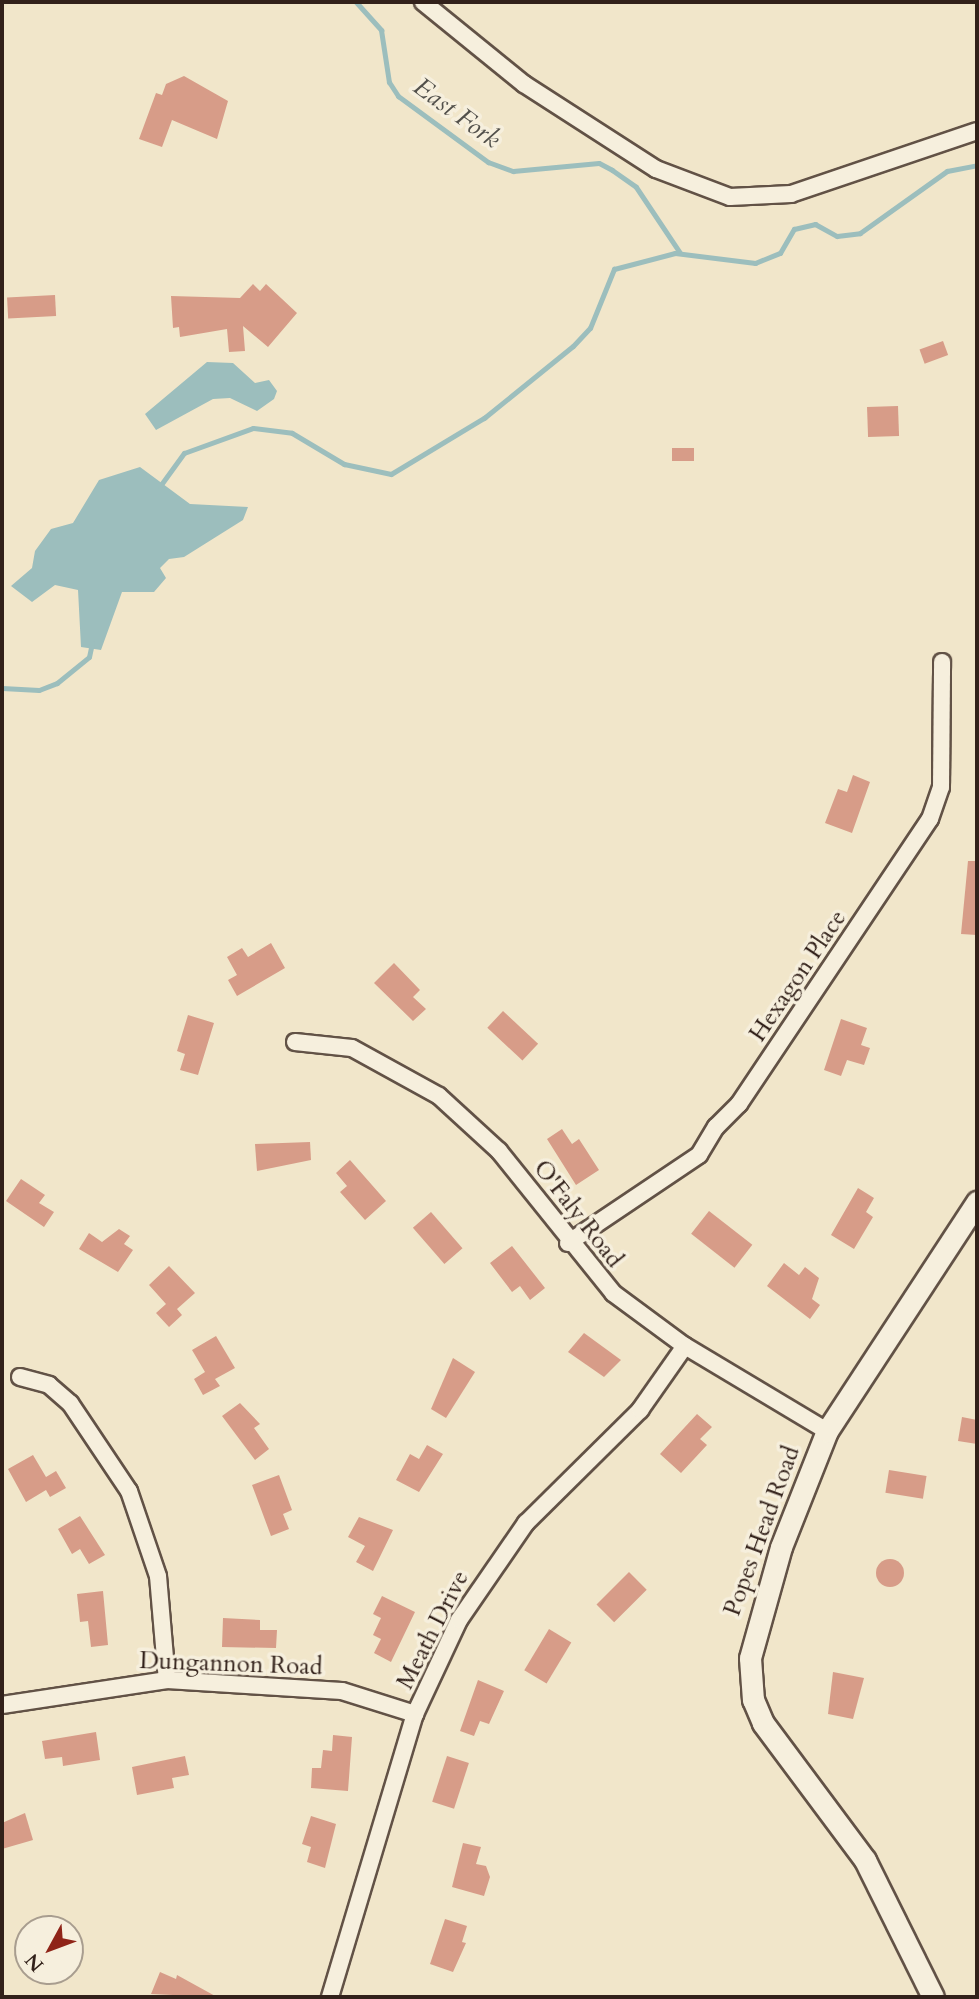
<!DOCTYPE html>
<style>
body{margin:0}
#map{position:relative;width:979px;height:1999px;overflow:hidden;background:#f1e6ca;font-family:Cardo,serif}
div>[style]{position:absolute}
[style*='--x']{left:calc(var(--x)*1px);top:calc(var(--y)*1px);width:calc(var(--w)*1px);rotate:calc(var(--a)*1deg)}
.water>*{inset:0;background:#9cbebd}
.stream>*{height:5px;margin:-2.5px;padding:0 2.5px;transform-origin:2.5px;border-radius:2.5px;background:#9cbebd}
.building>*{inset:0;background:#d79c88;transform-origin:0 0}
.round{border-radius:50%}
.roads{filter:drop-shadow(2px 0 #625246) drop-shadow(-2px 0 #625246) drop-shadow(0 2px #625246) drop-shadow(0 -2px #625246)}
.street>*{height:16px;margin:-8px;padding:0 8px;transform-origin:8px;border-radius:8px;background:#f6efdd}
.secondary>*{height:21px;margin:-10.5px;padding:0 10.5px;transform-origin:10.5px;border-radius:10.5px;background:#f6efdd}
span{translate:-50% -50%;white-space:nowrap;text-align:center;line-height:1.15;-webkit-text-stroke:7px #f6efdd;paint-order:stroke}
.street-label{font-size:24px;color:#32211a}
.water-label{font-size:26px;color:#52504b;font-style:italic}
.frame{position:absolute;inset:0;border:4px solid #32211a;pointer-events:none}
.north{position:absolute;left:14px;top:1915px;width:70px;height:70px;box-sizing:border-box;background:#f6efdd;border:2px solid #a89d8f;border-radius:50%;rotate:229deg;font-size:19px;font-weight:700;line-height:28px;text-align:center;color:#32211a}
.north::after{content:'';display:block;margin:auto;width:24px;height:32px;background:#8f2418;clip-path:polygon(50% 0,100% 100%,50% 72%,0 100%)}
</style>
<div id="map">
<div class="water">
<i style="clip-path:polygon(207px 362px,233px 363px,255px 383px,269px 380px,277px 391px,274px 399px,257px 411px,230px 398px,213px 399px,156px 430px,145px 414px)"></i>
<i style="clip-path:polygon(140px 467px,190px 504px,248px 507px,243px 520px,184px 557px,169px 559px,160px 568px,166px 578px,154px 592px,122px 592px,101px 650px,81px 647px,78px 590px,55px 585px,32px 602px,11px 586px,32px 568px,35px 551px,51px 529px,73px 523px,99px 480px)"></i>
</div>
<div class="stream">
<i style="--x:356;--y:2;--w:38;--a:48"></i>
<i style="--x:381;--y:30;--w:53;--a:81.3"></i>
<i style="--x:389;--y:82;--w:17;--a:57"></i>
<i style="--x:398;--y:96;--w:112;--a:36.3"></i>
<i style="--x:488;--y:162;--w:27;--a:20"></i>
<i style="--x:513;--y:171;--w:86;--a:-5.3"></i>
<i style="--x:599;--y:163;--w:15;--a:28"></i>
<i style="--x:612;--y:170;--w:29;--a:35"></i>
<i style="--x:636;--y:187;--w:79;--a:56.3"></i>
<i style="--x:160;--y:486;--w:41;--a:-54"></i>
<i style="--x:184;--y:453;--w:73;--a:-19.9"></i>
<i style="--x:253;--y:428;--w:39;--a:7"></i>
<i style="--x:292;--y:433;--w:61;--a:30.8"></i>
<i style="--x:344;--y:464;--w:48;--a:12"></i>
<i style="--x:391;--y:474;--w:109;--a:-31.1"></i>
<i style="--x:484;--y:418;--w:114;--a:-39"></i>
<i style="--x:573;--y:346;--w:25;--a:-47"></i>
<i style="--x:590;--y:328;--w:64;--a:-67.9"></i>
<i style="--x:614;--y:269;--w:63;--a:-14.7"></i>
<i style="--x:675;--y:253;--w:81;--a:7.1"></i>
<i style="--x:755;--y:263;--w:27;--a:-22"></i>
<i style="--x:780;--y:253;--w:28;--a:-60"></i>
<i style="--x:794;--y:229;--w:22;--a:-13"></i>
<i style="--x:815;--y:224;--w:25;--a:29"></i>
<i style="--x:837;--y:236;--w:23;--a:-7"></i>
<i style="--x:860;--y:233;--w:107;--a:-35.5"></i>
<i style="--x:947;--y:171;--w:31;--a:-11"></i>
<i style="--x:2;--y:688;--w:37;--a:3"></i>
<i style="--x:39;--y:690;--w:19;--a:-21"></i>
<i style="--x:57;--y:683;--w:41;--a:-39.1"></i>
<i style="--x:89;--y:657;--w:14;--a:-78"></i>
</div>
<div class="building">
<i style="clip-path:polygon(184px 76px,228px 101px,217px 139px,172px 120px,162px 147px,139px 139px,156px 93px,162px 95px,166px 84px)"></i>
<i style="clip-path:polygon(253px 284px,260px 291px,266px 284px,297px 313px,268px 347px,243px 326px,245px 351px,229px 352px,227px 329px,180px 337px,179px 327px,173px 328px,171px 296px,240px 298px)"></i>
<i style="left:55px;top:295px;width:21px;height:48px;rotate:87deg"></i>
<i style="left:943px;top:341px;width:15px;height:25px;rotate:70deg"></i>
<i style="left:898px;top:406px;width:30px;height:31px;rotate:88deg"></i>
<i style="left:672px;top:448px;width:22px;height:13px"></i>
<i style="clip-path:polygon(853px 775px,870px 782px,852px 833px,825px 823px,838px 789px,847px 792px)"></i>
<i style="clip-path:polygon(968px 861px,977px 861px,977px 935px,961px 934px)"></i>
<i style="clip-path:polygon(271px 943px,285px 968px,237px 996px,228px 980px,237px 975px,227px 957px,242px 948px,248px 957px)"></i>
<i style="clip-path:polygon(394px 963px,420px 990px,413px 997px,426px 1009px,413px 1021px,374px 983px)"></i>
<i style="left:503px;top:1011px;width:48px;height:23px;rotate:43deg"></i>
<i style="clip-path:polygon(188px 1015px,214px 1023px,198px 1075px,180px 1070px,185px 1054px,177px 1051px)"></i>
<i style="clip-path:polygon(841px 1019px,867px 1028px,861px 1045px,870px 1048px,864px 1065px,847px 1060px,841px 1076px,824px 1070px)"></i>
<i style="clip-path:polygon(562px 1129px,572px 1144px,579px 1139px,599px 1170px,576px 1185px,547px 1139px)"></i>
<i style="clip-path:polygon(310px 1142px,311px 1160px,257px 1171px,255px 1144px)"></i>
<i style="clip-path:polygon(350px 1160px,386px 1201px,365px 1220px,340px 1192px,347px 1186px,336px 1173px)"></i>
<i style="clip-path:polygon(21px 1179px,45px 1195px,39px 1203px,54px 1212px,44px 1227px,6px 1201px)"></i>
<i style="clip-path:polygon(858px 1188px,874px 1198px,866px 1212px,873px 1217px,854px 1249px,831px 1235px)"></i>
<i style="left:709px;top:1211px;width:55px;height:29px;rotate:38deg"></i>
<i style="left:431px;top:1212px;width:48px;height:24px;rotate:49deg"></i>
<i style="clip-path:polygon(119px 1229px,130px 1236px,124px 1244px,133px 1250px,118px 1272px,79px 1249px,89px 1233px,102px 1242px)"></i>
<i style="clip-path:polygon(512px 1246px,545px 1288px,530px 1300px,520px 1286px,512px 1292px,490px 1263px)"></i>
<i style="clip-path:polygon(784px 1263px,799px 1275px,805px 1267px,819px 1278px,812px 1299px,820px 1305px,810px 1319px,767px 1286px)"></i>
<i style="clip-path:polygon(169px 1266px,195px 1293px,177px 1309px,182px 1315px,169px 1327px,156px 1313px,166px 1304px,149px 1285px)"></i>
<i style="clip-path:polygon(584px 1333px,621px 1360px,604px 1377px,568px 1352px)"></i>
<i style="clip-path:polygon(216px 1336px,235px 1368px,215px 1379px,220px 1386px,203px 1395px,194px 1379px,205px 1372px,192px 1350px)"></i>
<i style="clip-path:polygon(453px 1358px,475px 1372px,446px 1418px,431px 1409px)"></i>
<i style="clip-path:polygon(240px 1403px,260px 1424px,254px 1428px,269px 1449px,255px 1460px,222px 1416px)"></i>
<i style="clip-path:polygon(697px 1414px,712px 1427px,700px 1439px,707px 1445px,681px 1473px,660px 1454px)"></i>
<i style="clip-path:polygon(962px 1417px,977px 1420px,977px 1444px,958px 1441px)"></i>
<i style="clip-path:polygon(427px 1445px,443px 1454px,419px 1492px,396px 1480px,410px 1454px,419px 1459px)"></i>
<i style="clip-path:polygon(33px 1455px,46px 1477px,56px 1471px,66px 1488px,50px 1497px,46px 1490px,26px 1502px,8px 1469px)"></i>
<i style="left:889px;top:1470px;width:38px;height:23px;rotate:9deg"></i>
<i style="clip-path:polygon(279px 1475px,292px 1510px,283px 1514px,289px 1529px,271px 1536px,252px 1485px)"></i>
<i style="clip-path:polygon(80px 1516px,105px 1555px,89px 1564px,80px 1549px,72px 1554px,58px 1529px)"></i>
<i style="clip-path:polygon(359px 1517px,393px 1530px,373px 1571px,356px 1562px,365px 1546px,348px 1537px)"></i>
<i class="round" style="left:876px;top:1559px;width:28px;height:28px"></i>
<i style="left:629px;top:1572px;width:25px;height:46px;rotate:45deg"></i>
<i style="clip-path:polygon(103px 1591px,108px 1645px,91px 1647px,88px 1621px,80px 1622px,77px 1594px)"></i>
<i style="clip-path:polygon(382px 1596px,415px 1612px,391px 1662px,374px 1653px,381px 1639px,373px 1635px,381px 1618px,373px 1614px)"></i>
<i style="clip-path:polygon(223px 1618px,260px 1620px,260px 1630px,277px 1630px,276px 1648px,222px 1647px)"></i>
<i style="left:549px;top:1629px;width:26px;height:48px;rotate:31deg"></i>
<i style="clip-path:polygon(833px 1672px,864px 1678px,853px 1719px,828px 1714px)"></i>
<i style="clip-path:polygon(478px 1680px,504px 1691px,489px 1724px,480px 1721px,474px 1736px,460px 1731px)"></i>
<i style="clip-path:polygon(96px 1732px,100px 1760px,63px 1766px,62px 1757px,45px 1759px,42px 1741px)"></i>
<i style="clip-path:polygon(333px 1735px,352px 1737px,348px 1791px,311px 1788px,312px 1768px,321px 1768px,323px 1750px,332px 1751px)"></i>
<i style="clip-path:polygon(185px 1756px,189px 1775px,172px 1778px,174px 1788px,137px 1795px,132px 1767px)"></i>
<i style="left:447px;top:1756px;width:23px;height:48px;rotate:18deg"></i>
<i style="clip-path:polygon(25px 1813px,33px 1840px,2px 1849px,2px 1823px)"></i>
<i style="clip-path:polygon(311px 1816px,336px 1824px,325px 1868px,307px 1862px,311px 1847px,302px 1844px)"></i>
<i style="clip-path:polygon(463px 1843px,481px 1847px,476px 1864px,486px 1866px,490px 1877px,484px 1896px,452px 1887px)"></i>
<i style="clip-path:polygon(445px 1919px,467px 1926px,462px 1942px,466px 1943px,453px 1972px,430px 1964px)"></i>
<i style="clip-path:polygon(160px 1972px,176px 1979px,177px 1975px,217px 1997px,151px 1994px)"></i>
</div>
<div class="roads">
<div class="street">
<i style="--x:423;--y:2;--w:130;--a:39.1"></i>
<i style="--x:524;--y:84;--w:157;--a:32.8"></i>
<i style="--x:656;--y:169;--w:79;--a:20.7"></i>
<i style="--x:730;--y:197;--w:61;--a:-2.8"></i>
<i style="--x:791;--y:194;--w:196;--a:-18.7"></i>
<i style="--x:295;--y:1042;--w:57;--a:6"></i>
<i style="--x:352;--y:1048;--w:99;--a:28.9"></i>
<i style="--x:439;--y:1096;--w:81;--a:42.5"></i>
<i style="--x:499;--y:1151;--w:182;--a:51.2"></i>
<i style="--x:613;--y:1293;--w:89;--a:36.4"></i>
<i style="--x:685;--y:1346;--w:165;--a:30.9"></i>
<i style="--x:568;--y:1243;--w:158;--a:-33.9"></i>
<i style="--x:699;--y:1155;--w:33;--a:-59"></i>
<i style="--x:716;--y:1127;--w:33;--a:-45"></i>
<i style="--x:739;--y:1104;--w:343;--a:-56.2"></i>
<i style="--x:930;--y:819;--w:34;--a:-71"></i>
<i style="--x:941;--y:787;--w:125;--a:-89.5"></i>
<i style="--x:20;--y:1377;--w:30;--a:15"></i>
<i style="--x:49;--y:1385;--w:28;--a:41"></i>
<i style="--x:70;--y:1403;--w:106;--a:56.2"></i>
<i style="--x:129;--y:1491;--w:90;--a:71.2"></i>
<i style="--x:158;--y:1576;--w:104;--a:85.1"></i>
<i style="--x:2;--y:1705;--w:167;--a:-8.6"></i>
<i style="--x:167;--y:1680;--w:175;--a:3.6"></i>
<i style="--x:342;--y:1691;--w:77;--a:17.5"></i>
<i style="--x:330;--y:1997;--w:295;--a:-73.3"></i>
<i style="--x:415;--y:1714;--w:104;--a:-64.9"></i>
<i style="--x:459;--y:1620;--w:118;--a:-55.4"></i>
<i style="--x:526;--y:1523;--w:161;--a:-44.7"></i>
<i style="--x:640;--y:1410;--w:78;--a:-54.9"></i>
</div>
<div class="secondary">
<i style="--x:933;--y:1997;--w:153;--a:-116.4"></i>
<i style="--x:865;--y:1860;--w:171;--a:-126.7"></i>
<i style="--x:763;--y:1723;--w:25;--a:-113"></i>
<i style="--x:753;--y:1700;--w:42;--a:-94.1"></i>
<i style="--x:750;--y:1658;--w:115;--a:-74.4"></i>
<i style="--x:781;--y:1547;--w:125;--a:-68.4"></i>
<i style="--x:827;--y:1431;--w:274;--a:-56.8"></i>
</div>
</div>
<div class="street-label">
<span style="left:798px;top:976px;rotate:-56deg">Hexagon Place</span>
<span style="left:578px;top:1214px;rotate:52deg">O'Faly Road</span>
<span style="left:762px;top:1531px;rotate:-70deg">Popes Head Road</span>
<span style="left:433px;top:1630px;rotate:-63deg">Meath Drive</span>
<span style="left:231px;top:1664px;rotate:2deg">Dungannon Road</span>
</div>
<div class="water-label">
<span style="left:457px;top:113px;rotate:36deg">East Fork</span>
</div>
<div class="frame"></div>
<div class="north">N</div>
</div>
